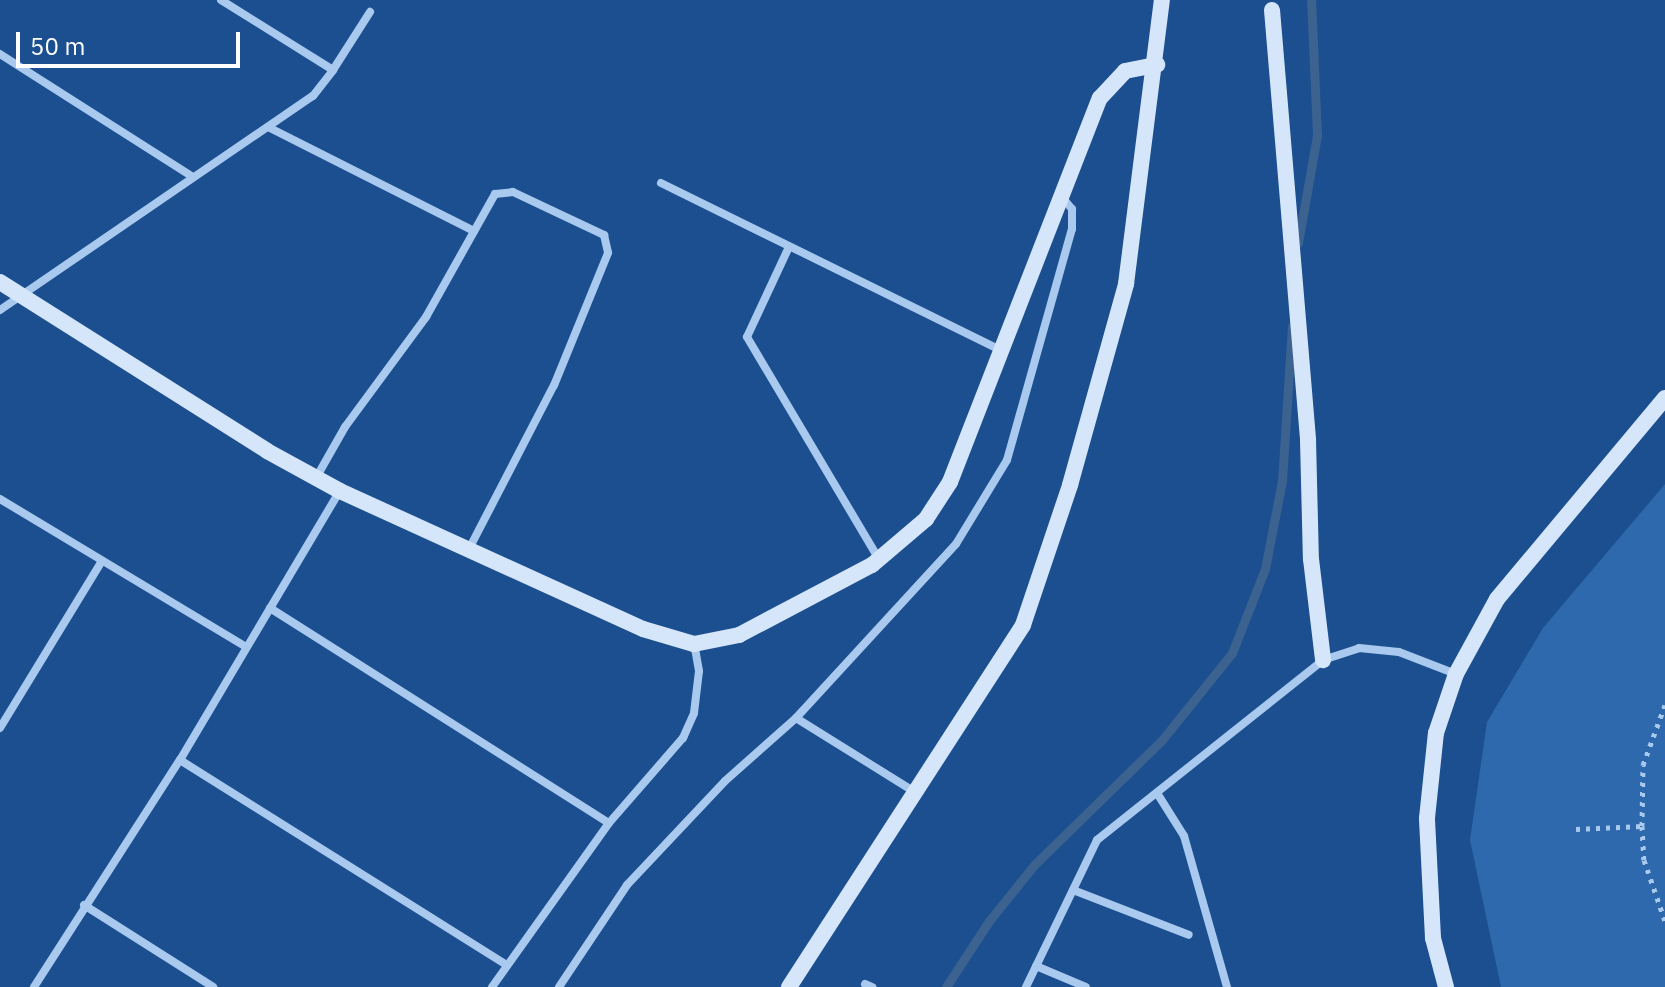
<!DOCTYPE html>
<style>
body{margin:0}
#map{position:relative;width:1665px;height:987px;overflow:hidden;background:#1b4f8f;font-family:"IBM Plex Sans",sans-serif}
div>[style]{position:absolute}
[style*='--x']{left:calc(var(--x)*1px);top:calc(var(--y)*1px);width:calc(var(--w)*1px);rotate:calc(var(--a)*1deg)}
.green>*{inset:0;background:#2e69ad}
.stream>*{height:9px;margin:-4.5px;padding:0 4.5px;transform-origin:4.5px;border-radius:4.5px;background:#3c6290}
.path>*{height:5px;margin-top:-2.5px;transform-origin:0;background:repeating-linear-gradient(90deg,#a9c9ee 0 4px,transparent 0 10px)}
.street>*{height:8px;margin:-4px;padding:0 4px;transform-origin:4px;border-radius:4px;background:#a9c9ee}
.secondary>*{height:16px;margin:-8px;padding:0 8px;transform-origin:8px;border-radius:8px;background:#d6e6fa}
span{translate:-50% -50%;white-space:nowrap;text-align:center;line-height:1.15;-webkit-text-stroke:7px #1b4f8f;paint-order:stroke}
.scale{position:absolute;left:16px;top:32px;width:224px;height:36px;box-sizing:border-box;border:4px solid #fff;border-top:0;padding-left:10px;font-size:24px;line-height:28px;white-space:nowrap;color:#fff;-webkit-text-stroke:6px #1b4f8f;paint-order:stroke}
</style>
<div id="map">
<div class="green">
<i style="clip-path:polygon(1665px 484px,1665px 987px,1501px 987px,1470px 840px,1487px 722px,1543px 628px)"></i>
</div>
<div class="stream">
<i style="--x:1298;--y:243;--w:110;--a:-80"></i>
<i style="--x:1317;--y:135;--w:135;--a:-92.5"></i>
<i style="--x:946;--y:987;--w:79;--a:-56.9"></i>
<i style="--x:989;--y:921;--w:73;--a:-51.1"></i>
<i style="--x:1035;--y:864;--w:177;--a:-44.3"></i>
<i style="--x:1162;--y:740;--w:112;--a:-51.2"></i>
<i style="--x:1232;--y:653;--w:90;--a:-68.6"></i>
<i style="--x:1265;--y:569;--w:90;--a:-79.1"></i>
<i style="--x:1282;--y:481;--w:155;--a:-86.3"></i>
</div>
<div class="path">
<i style="--x:1642;--y:826;--w:34;--a:87"></i>
<i style="--x:1644;--y:860;--w:65;--a:71"></i>
<i style="--x:1576;--y:829;--w:66;--a:-2.6"></i>
<i style="--x:1642;--y:826;--w:61;--a:-89.1"></i>
<i style="--x:1643;--y:765;--w:64;--a:-69.9"></i>
</div>
<div class="street">
<i style="--x:0;--y:54;--w:229;--a:32.5"></i>
<i style="--x:333;--y:70;--w:69;--a:-57.5"></i>
<i style="--x:268;--y:127;--w:231;--a:26.8"></i>
<i style="--x:661;--y:183;--w:379;--a:26.2"></i>
<i style="--x:788;--y:249;--w:97;--a:115"></i>
<i style="--x:747;--y:337;--w:258;--a:59.3"></i>
<i style="--x:0;--y:310;--w:379;--a:-34.4"></i>
<i style="--x:313;--y:96;--w:33;--a:-52"></i>
<i style="--x:333;--y:70;--w:132;--a:-148"></i>
<i style="--x:316;--y:478;--w:59;--a:-60.4"></i>
<i style="--x:345;--y:427;--w:137;--a:-53.6"></i>
<i style="--x:426;--y:317;--w:141;--a:-60.7"></i>
<i style="--x:495;--y:194;--w:18;--a:-6"></i>
<i style="--x:513;--y:192;--w:101;--a:25.3"></i>
<i style="--x:604;--y:235;--w:18;--a:77"></i>
<i style="--x:608;--y:253;--w:143;--a:112.2"></i>
<i style="--x:554;--y:385;--w:185;--a:117.4"></i>
<i style="--x:0;--y:499;--w:287;--a:31"></i>
<i style="--x:270;--y:608;--w:401;--a:32.4"></i>
<i style="--x:796;--y:718;--w:236;--a:-47.4"></i>
<i style="--x:956;--y:544;--w:98;--a:-58.7"></i>
<i style="--x:1007;--y:460;--w:240;--a:-74.3"></i>
<i style="--x:1072;--y:229;--w:20;--a:-90"></i>
<i style="--x:1072;--y:209;--w:17;--a:-130"></i>
<i style="--x:0;--y:728;--w:196;--a:-58.6"></i>
<i style="--x:180;--y:760;--w:384;--a:32.1"></i>
<i style="--x:1157;--y:793;--w:51;--a:57.9"></i>
<i style="--x:1184;--y:836;--w:157;--a:74.1"></i>
<i style="--x:1073;--y:890;--w:124;--a:21.2"></i>
<i style="--x:84;--y:905;--w:153;--a:32.4"></i>
<i style="--x:1036;--y:966;--w:54;--a:22.8"></i>
<i style="--x:865;--y:984;--w:8;--a:23"></i>
<i style="--x:34;--y:987;--w:270;--a:-57.3"></i>
<i style="--x:180;--y:760;--w:313;--a:-59.3"></i>
<i style="--x:492;--y:987;--w:201;--a:-54.5"></i>
<i style="--x:609;--y:823;--w:113;--a:-49"></i>
<i style="--x:683;--y:738;--w:27;--a:-66"></i>
<i style="--x:694;--y:713;--w:42;--a:-83.2"></i>
<i style="--x:699;--y:671;--w:27;--a:-100"></i>
<i style="--x:559;--y:987;--w:123;--a:-56.3"></i>
<i style="--x:627;--y:885;--w:143;--a:-46.7"></i>
<i style="--x:725;--y:781;--w:95;--a:-41.6"></i>
<i style="--x:796;--y:718;--w:140;--a:31.9"></i>
<i style="--x:1026;--y:987;--w:163;--a:-64.2"></i>
<i style="--x:1097;--y:840;--w:289;--a:-38.5"></i>
<i style="--x:1323;--y:660;--w:38;--a:-18"></i>
<i style="--x:1359;--y:648;--w:40;--a:5.7"></i>
<i style="--x:1399;--y:652;--w:61;--a:21.1"></i>
</div>
<div class="secondary">
<i style="--x:1272;--y:10;--w:432;--a:85.2"></i>
<i style="--x:1308;--y:440;--w:119;--a:88.6"></i>
<i style="--x:1311;--y:559;--w:102;--a:83.2"></i>
<i style="--x:0;--y:282;--w:316;--a:32.3"></i>
<i style="--x:267;--y:451;--w:83;--a:28.7"></i>
<i style="--x:340;--y:491;--w:333;--a:24.5"></i>
<i style="--x:643;--y:629;--w:53;--a:16.4"></i>
<i style="--x:694;--y:644;--w:46;--a:-11.3"></i>
<i style="--x:739;--y:635;--w:150;--a:-27.8"></i>
<i style="--x:872;--y:565;--w:71;--a:-40.4"></i>
<i style="--x:926;--y:519;--w:44;--a:-57"></i>
<i style="--x:950;--y:482;--w:412;--a:-68.7"></i>
<i style="--x:1100;--y:98;--w:37;--a:-47"></i>
<i style="--x:1125;--y:71;--w:33;--a:-11"></i>
<i style="--x:789;--y:987;--w:431;--a:-57.1"></i>
<i style="--x:1023;--y:625;--w:148;--a:-71.4"></i>
<i style="--x:1070;--y:485;--w:209;--a:-74.4"></i>
<i style="--x:1126;--y:284;--w:286;--a:-82.8"></i>
<i style="--x:1446;--y:987;--w:51;--a:-104.9"></i>
<i style="--x:1433;--y:938;--w:120;--a:-92.9"></i>
<i style="--x:1427;--y:818;--w:85;--a:-84"></i>
<i style="--x:1436;--y:733;--w:62;--a:-71.3"></i>
<i style="--x:1456;--y:674;--w:85;--a:-61.3"></i>
<i style="--x:1497;--y:599;--w:262;--a:-50.1"></i>
</div>
<div class="scale">50 m</div>
</div>
